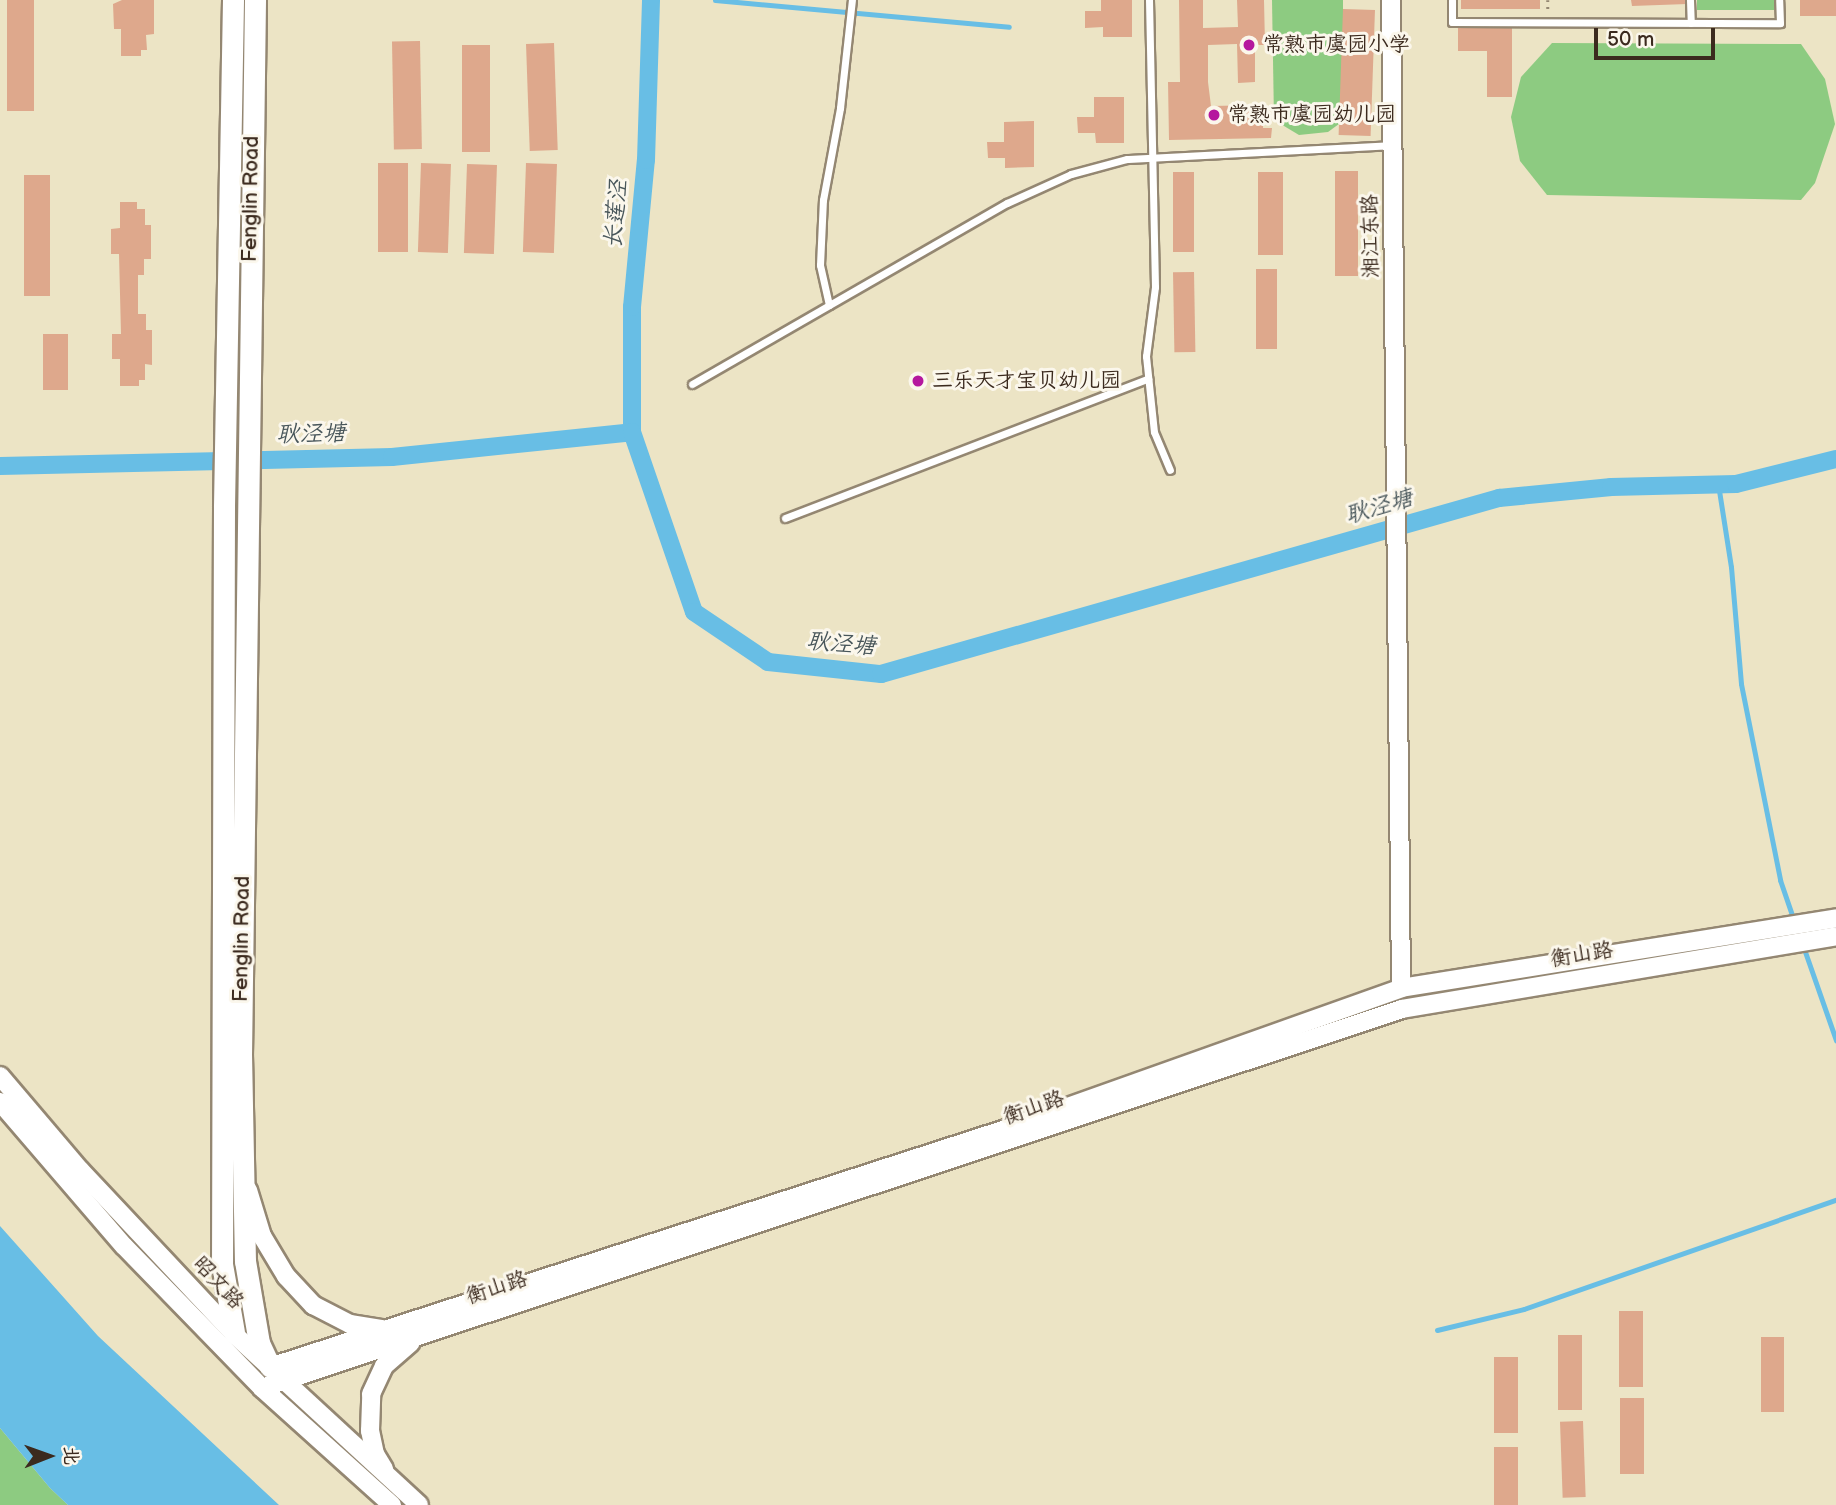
<!DOCTYPE html>
<meta charset="utf-8">
<style>
body{margin:0}
#map{position:relative;width:1836px;height:1505px;overflow:hidden;background:#ece4c5;font-family:"Balsamiq Sans","LXGW WenKai TC",sans-serif}
div>[style]{position:absolute}
[style*='--x']{left:calc(var(--x)*1px);top:calc(var(--y)*1px);width:calc(var(--w)*1px);rotate:calc(var(--a)*1deg)}
.green>*{inset:0;background:#8dcb81;transform-origin:0 0}
.water>*{inset:0;background:#68bee5}
.stream>*{height:5px;margin:-2.5px;padding:0 2.5px;transform-origin:2.5px;border-radius:2.5px;background:#68bee5}
.canal>*{height:18px;margin:-9px;padding:0 9px;transform-origin:9px;border-radius:9px;background:#68bee5}
.building>*{inset:0;background:#dea88c;transform-origin:0 0}
.path>*{height:2.5px;margin-top:-1.25px;transform-origin:0;background:repeating-linear-gradient(90deg,#948772 0 2px,transparent 0 7px)}
.roads{filter:drop-shadow(2px 0 #948772) drop-shadow(-2px 0 #948772) drop-shadow(0 2px #948772) drop-shadow(0 -2px #948772)}
.service>*{height:7px;margin:-3.5px;padding:0 3.5px;transform-origin:3.5px;border-radius:3.5px;background:#fff}
.tertiary>*{height:18px;margin:-9px;padding:0 9px;transform-origin:9px;border-radius:9px;background:#fff}
.secondary>*{height:21px;margin:-10.5px;padding:0 10.5px;transform-origin:10.5px;border-radius:10.5px;background:#fff}
.dots>*{width:19px;height:19px;translate:-50% -50%;box-sizing:border-box;border:4px solid #fbf7ec;border-radius:50%}
span{translate:-50% -50%;white-space:nowrap;text-align:center;line-height:1.15;-webkit-text-stroke:6px #fbf7ec;paint-order:stroke}
.poi-label{font-size:21px;color:#3b2a1e}
.left{translate:0 -50%;text-align:left}
.street-label{font-size:21px;color:#3b2a1e}
.water-label{font-size:23px;color:#48565a;font-style:italic}
.north{position:absolute;left:14px;top:1421px;width:70px;height:70px;-webkit-text-stroke:5px #fbf7ec;paint-order:stroke;rotate:89deg;font-size:19px;font-weight:700;line-height:28px;text-align:center;color:#3b2a1e}
.north::after{content:'';display:block;margin:auto;width:24px;height:32px;background:#3b2a1e;clip-path:polygon(50% 0,100% 100%,50% 72%,0 100%)}
.scale{position:absolute;left:1594px;top:28px;width:121px;height:32px;box-sizing:border-box;border:4px solid #3b2a1e;border-top:0;padding-left:9px;font-size:21px;line-height:24px;white-space:nowrap;color:#3b2a1e;-webkit-text-stroke:5px #fbf7ec;paint-order:stroke}
</style>
<div id="map">
<div class="green">
<i style="clip-path:polygon(1272px 0,1343px 0,1343px 121px,1328px 132px,1299px 135px,1274px 120px)"></i>
<i style="left:1697px;top:0;width:77px;height:10px"></i>
<i style="clip-path:polygon(1552px 43px,1801px 44px,1825px 79px,1835px 124px,1815px 183px,1801px 200px,1547px 195px,1520px 161px,1511px 117px,1521px 77px)"></i>
<i style="clip-path:polygon(0 1428px,50px 1488px,68px 1505px,0 1505px)"></i>
</div>
<div class="water">
<i style="clip-path:polygon(0 1226px,98px 1336px,279px 1505px,68px 1505px,50px 1488px,0 1428px)"></i>
</div>
<div class="stream">
<i style="--x:715;--y:0;--w:295;--a:5.2"></i>
<i style="--x:1718;--y:484;--w:84;--a:81.1"></i>
<i style="--x:1731;--y:567;--w:117;--a:85.1"></i>
<i style="--x:1741;--y:684;--w:200;--a:78.7"></i>
<i style="--x:1780;--y:880;--w:43;--a:71.1"></i>
<i style="--x:1803;--y:946;--w:100;--a:70.7"></i>
<i style="--x:1437;--y:1330;--w:89;--a:-13.6"></i>
<i style="--x:1524;--y:1309;--w:330;--a:-19.3"></i>
</div>
<div class="canal">
<i style="--x:632;--y:432;--w:125;--a:-90"></i>
<i style="--x:632;--y:307;--w:148;--a:-84.6"></i>
<i style="--x:646;--y:160;--w:160;--a:-88.2"></i>
<i style="--x:0;--y:466;--w:392;--a:-1.3"></i>
<i style="--x:392;--y:457;--w:241;--a:-5.9"></i>
<i style="--x:632;--y:432;--w:190;--a:71"></i>
<i style="--x:694;--y:612;--w:89;--a:34"></i>
<i style="--x:768;--y:662;--w:114;--a:6.1"></i>
<i style="--x:881;--y:674;--w:643;--a:-15.9"></i>
<i style="--x:1499;--y:498;--w:113;--a:-5.6"></i>
<i style="--x:1611;--y:487;--w:125;--a:-1.4"></i>
<i style="--x:1736;--y:484;--w:103;--a:-14"></i>
</div>
<div class="building">
<i style="left:7px;top:0;width:27px;height:111px"></i>
<i style="clip-path:polygon(122px 0,154px 0,154px 34px,146px 35px,147px 50px,141px 50px,141px 56px,121px 56px,121px 29px,114px 29px,113px 4px)"></i>
<i style="clip-path:polygon(1101px 0,1132px 0,1132px 37px,1103px 37px,1103px 27px,1085px 28px,1085px 11px,1101px 11px)"></i>
<i style="clip-path:polygon(1179px 0,1203px 0,1203px 28px,1238px 27px,1237px 0,1264px 0,1265px 45px,1255px 45px,1255px 82px,1238px 83px,1237px 44px,1208px 45px,1208px 82px,1211px 106px,1263px 105px,1263px 128px,1272px 128px,1271px 138px,1169px 140px,1168px 82px,1180px 82px)"></i>
<i style="left:1461px;top:0;width:79px;height:9px"></i>
<i style="clip-path:polygon(1631px 0,1687px 0,1687px 4px,1632px 6px)"></i>
<i style="left:1800px;top:0;width:36px;height:16px"></i>
<i style="left:1343px;top:9px;width:32px;height:126px;rotate:2deg"></i>
<i style="clip-path:polygon(1458px 26px,1512px 27px,1512px 97px,1487px 97px,1487px 51px,1458px 51px)"></i>
<i style="left:420px;top:41px;width:108px;height:28px;rotate:89deg"></i>
<i style="left:554px;top:43px;width:107px;height:28px;rotate:88deg"></i>
<i style="left:462px;top:45px;width:28px;height:107px"></i>
<i style="clip-path:polygon(1094px 97px,1124px 97px,1124px 143px,1096px 143px,1095px 133px,1078px 133px,1077px 117px,1094px 117px)"></i>
<i style="clip-path:polygon(1034px 121px,1034px 167px,1005px 168px,1005px 158px,988px 158px,987px 142px,1004px 142px,1004px 122px)"></i>
<i style="left:378px;top:163px;width:30px;height:89px"></i>
<i style="left:421px;top:163px;width:30px;height:89px;rotate:2deg"></i>
<i style="left:526px;top:163px;width:31px;height:89px;rotate:2deg"></i>
<i style="left:467px;top:164px;width:30px;height:89px;rotate:2deg"></i>
<i style="left:1335px;top:171px;width:23px;height:105px"></i>
<i style="left:1194px;top:172px;width:80px;height:21px;rotate:90deg"></i>
<i style="left:1258px;top:172px;width:25px;height:83px"></i>
<i style="left:24px;top:175px;width:26px;height:121px"></i>
<i style="clip-path:polygon(120px 202px,137px 202px,137px 209px,145px 209px,145px 225px,151px 225px,151px 259px,144px 259px,144px 275px,138px 275px,138px 314px,146px 314px,146px 330px,152px 330px,152px 365px,145px 364px,145px 380px,139px 380px,139px 386px,120px 386px,120px 359px,112px 359px,112px 334px,121px 334px,119px 254px,111px 254px,111px 229px,120px 228px)"></i>
<i style="left:1277px;top:269px;width:80px;height:21px;rotate:90deg"></i>
<i style="left:1194px;top:272px;width:80px;height:21px;rotate:89deg"></i>
<i style="left:68px;top:334px;width:56px;height:25px;rotate:90deg"></i>
<i style="left:1619px;top:1311px;width:24px;height:76px"></i>
<i style="left:1558px;top:1335px;width:24px;height:75px"></i>
<i style="left:1761px;top:1337px;width:23px;height:75px"></i>
<i style="left:1494px;top:1357px;width:24px;height:76px"></i>
<i style="left:1620px;top:1398px;width:24px;height:76px"></i>
<i style="left:1583px;top:1421px;width:76px;height:23px;rotate:88deg"></i>
<i style="left:1494px;top:1447px;width:24px;height:58px"></i>
</div>
<div class="path">
<i style="--x:1548;--y:0;--w:11;--a:90"></i>
</div>
<div class="roads">
<div class="service">
<i style="--x:1149;--y:0;--w:287;--a:88.8"></i>
<i style="--x:1155;--y:287;--w:70;--a:97.4"></i>
<i style="--x:1146;--y:356;--w:76;--a:84"></i>
<i style="--x:1154;--y:432;--w:41;--a:67.2"></i>
<i style="--x:1452;--y:0;--w:22;--a:90"></i>
<i style="--x:1452;--y:22;--w:328;--a:0.2"></i>
<i style="--x:1780;--y:23;--w:23;--a:-92"></i>
<i style="--x:1690;--y:0;--w:23;--a:88"></i>
<i style="--x:829;--y:305;--w:41;--a:-102.7"></i>
<i style="--x:820;--y:265;--w:65;--a:-87.4"></i>
<i style="--x:823;--y:200;--w:94;--a:-79.5"></i>
<i style="--x:840;--y:108;--w:109;--a:-83.7"></i>
<i style="--x:692;--y:384;--w:363;--a:-29.9"></i>
<i style="--x:1007;--y:203;--w:70;--a:-24.4"></i>
<i style="--x:1071;--y:174;--w:58;--a:-15"></i>
<i style="--x:1127;--y:159;--w:264;--a:-3"></i>
<i style="--x:785;--y:518;--w:389;--a:-21"></i>
</div>
<div class="tertiary">
<i style="--x:1391;--y:0;--w:988;--a:89.42"></i>
<i style="--x:0;--y:1076;--w:123;--a:49.6"></i>
<i style="--x:80;--y:1170;--w:228;--a:46.8"></i>
<i style="--x:236;--y:1336;--w:249;--a:42.7"></i>
<i style="--x:0;--y:1102;--w:190;--a:49.3"></i>
<i style="--x:124;--y:1246;--w:198;--a:45.8"></i>
<i style="--x:262;--y:1388;--w:175;--a:42"></i>
<i style="--x:248;--y:1190;--w:48;--a:73.1"></i>
<i style="--x:262;--y:1236;--w:47;--a:59"></i>
<i style="--x:286;--y:1276;--w:40;--a:47"></i>
<i style="--x:313;--y:1305;--w:42;--a:27.2"></i>
<i style="--x:350;--y:1324;--w:33;--a:9"></i>
<i style="--x:270;--y:1367;--w:774;--a:-17.92"></i>
<i style="--x:1006;--y:1129;--w:419;--a:-19.6"></i>
<i style="--x:1401;--y:988;--w:441;--a:-9.1"></i>
<i style="--x:262;--y:1388;--w:1201;--a:-18.39"></i>
<i style="--x:1402;--y:1009;--w:440;--a:-9.5"></i>
<i style="--x:384;--y:1469;--w:17;--a:-121"></i>
<i style="--x:375;--y:1454;--w:24;--a:-102"></i>
<i style="--x:370;--y:1431;--w:37;--a:-88"></i>
<i style="--x:371;--y:1394;--w:31;--a:-65"></i>
<i style="--x:384;--y:1366;--w:35;--a:-41"></i>
</div>
<div class="secondary">
<i style="--x:233;--y:0;--w:507;--a:91.02"></i>
<i style="--x:224;--y:507;--w:757;--a:90.15"></i>
<i style="--x:222;--y:1264;--w:69;--a:80"></i>
<i style="--x:255;--y:0;--w:1054;--a:90.76"></i>
<i style="--x:241;--y:1054;--w:207;--a:88.9"></i>
<i style="--x:245;--y:1261;--w:83;--a:80.3"></i>
<i style="--x:259;--y:1343;--w:26;--a:65"></i>
</div>
</div>
<div class="dots">
<i style="left:1249px;top:45px;background:#b5179e"></i>
<i style="left:1214px;top:115px;background:#b5179e"></i>
<i style="left:918px;top:381px;background:#b5179e"></i>
</div>
<div class="poi-label">
<span class="left" style="left:1263px;top:45px">常熟市虞园小学</span>
<span class="left" style="left:1228px;top:115px">常熟市虞园幼儿园</span>
<span class="left" style="left:932px;top:381px">三乐天才宝贝幼儿园</span>
</div>
<div class="street-label">
<span style="left:251px;top:199px;rotate:-89deg">Fenglin Road</span>
<span style="left:1371px;top:236px;rotate:-91deg">湘江东路</span>
<span style="left:242px;top:939px;rotate:-89deg">Fenglin Road</span>
<span style="left:1582px;top:955px;rotate:-9deg">衡山路</span>
<span style="left:1034px;top:1108px;rotate:-19deg">衡山路</span>
<span style="left:218px;top:1283px;rotate:47deg">昭文路</span>
<span style="left:497px;top:1288px;rotate:-18deg">衡山路</span>
</div>
<div class="water-label">
<span style="left:616px;top:214px;rotate:-85deg">长莲泾</span>
<span style="left:311px;top:434px;rotate:-1deg">耿泾塘</span>
<span style="left:1379px;top:507px;rotate:-16deg">耿泾塘</span>
<span style="left:841px;top:644px;rotate:5deg">耿泾塘</span>
</div>
<div class="north">北</div>
<div class="scale">50 m</div>
</div>
